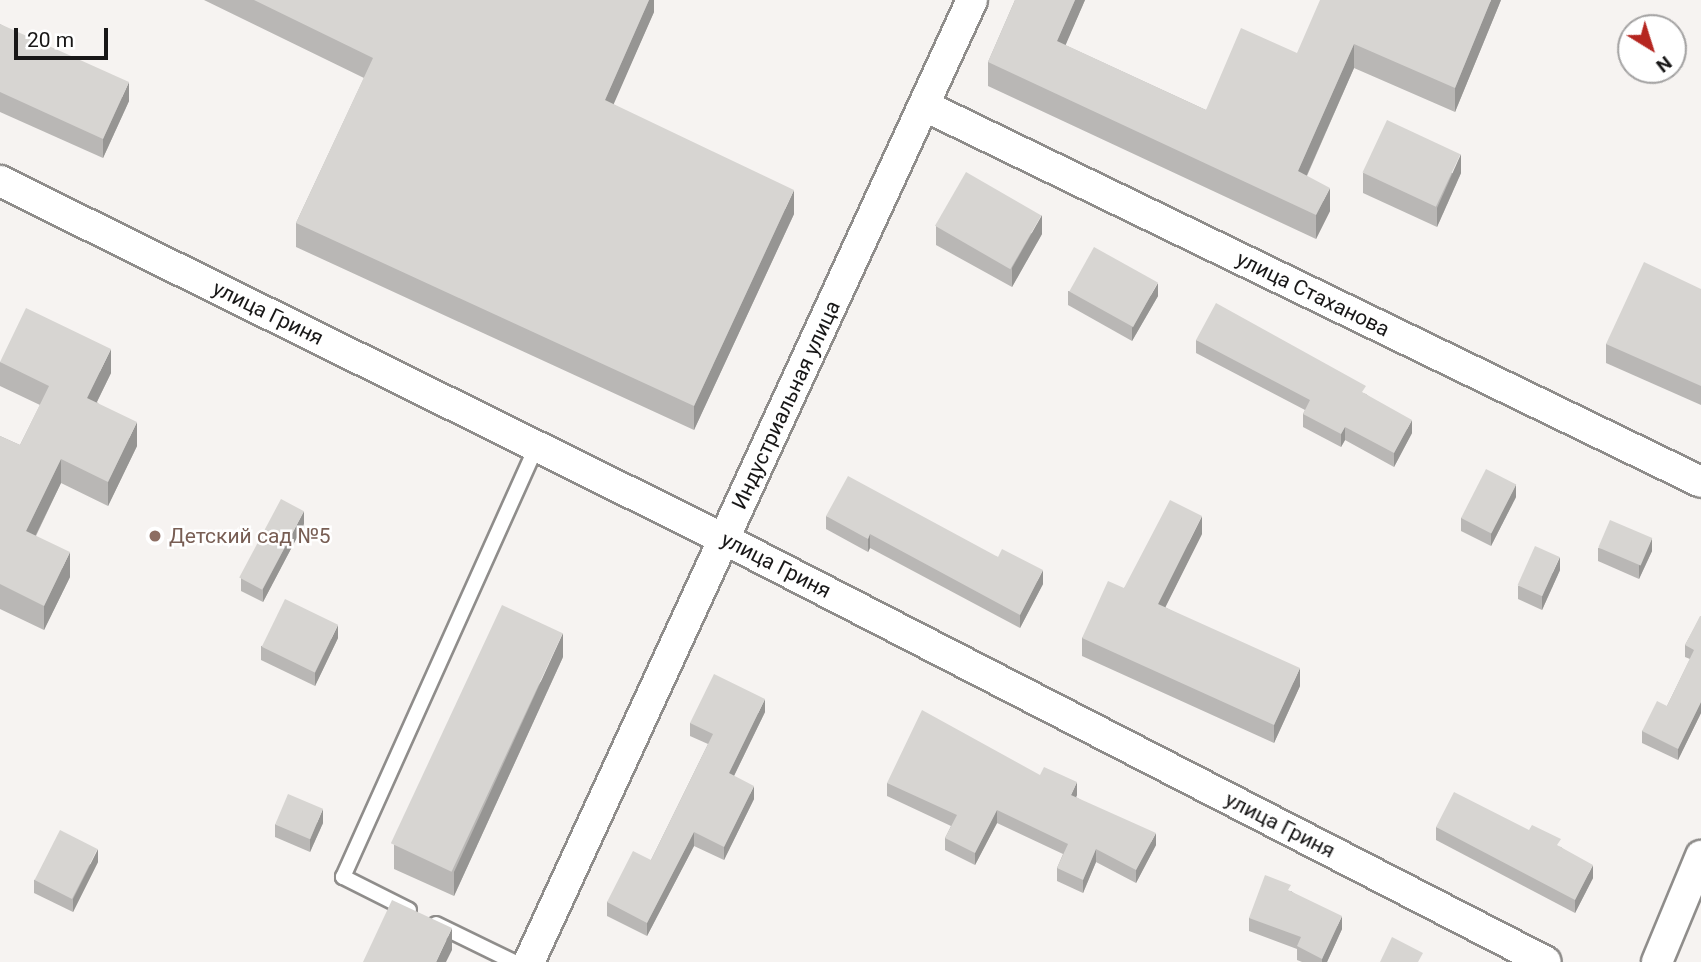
<!DOCTYPE html>
<meta charset="utf-8">
<style>
body{margin:0}
#map{position:relative;width:1701px;height:962px;overflow:hidden;background:#f6f3f1;font-family:Roboto,sans-serif}
div>[style]{position:absolute}
[style*='--x']{left:calc(var(--x)*1px);top:calc(var(--y)*1px);width:calc(var(--w)*1px);rotate:calc(var(--a)*1deg)}
.roads{filter:drop-shadow(2px 0 #8f8d8b) drop-shadow(-2px 0 #8f8d8b) drop-shadow(0 2px #8f8d8b) drop-shadow(0 -2px #8f8d8b)}
.service>*{height:14px;margin:-7px;padding:0 7px;transform-origin:7px;border-radius:7px;background:#fff}
.minor>*{height:30px;margin:-15px;padding:0 15px;transform-origin:15px;border-radius:15px;background:#fff}
.wall>*{inset:0;background:#b9b7b5}
.shaded-wall>*{inset:0;background:#969593}
.building>*{inset:0;background:#d7d5d2;transform-origin:0 0}
.dots>*{width:19px;height:19px;translate:-50% -50%;box-sizing:border-box;border:4px solid #fff;border-radius:50%}
span{translate:-50% -50%;white-space:nowrap;text-align:center;line-height:1.15;-webkit-text-stroke:5px #fff;paint-order:stroke}
.street-label{font-size:21px;color:#181717}
.education-label{font-size:21px;color:#785e54}
.left{translate:0 -50%;text-align:left}
.north{position:absolute;left:1617px;top:14px;width:70px;height:70px;box-sizing:border-box;background:#fff;border:2px solid #a3a2a2;border-radius:50%;rotate:142deg;font-size:19px;font-weight:700;line-height:28px;text-align:center;color:#181717}
.north::after{content:'';display:block;margin:auto;width:24px;height:32px;background:#b52620;clip-path:polygon(50% 0,100% 100%,50% 72%,0 100%)}
.scale{position:absolute;left:14px;top:28px;width:94px;height:32px;box-sizing:border-box;border:4px solid #181717;border-top:0;padding-left:9px;font-size:21px;line-height:24px;white-space:nowrap;color:#181717;-webkit-text-stroke:5px #fff;paint-order:stroke}
</style>
<div id="map">
<div class="roads">
<div class="service">
<i style="--x:409;--y:910;--w:74;--a:-153.4"></i>
<i style="--x:343;--y:877;--w:474;--a:-65.8"></i>
<i style="--x:436;--y:924;--w:87;--a:26"></i>
</div>
<div class="minor">
<i style="--x:925;--y:106;--w:862;--a:25.85"></i>
<i style="--x:0;--y:181;--w:808;--a:26.31"></i>
<i style="--x:724;--y:539;--w:924;--a:27.23"></i>
<i style="--x:529;--y:962;--w:1059;--a:-65.27"></i>
<i style="--x:1657;--y:962;--w:115;--a:-67.5"></i>
</div>
</div>
<div class="wall">
<i style="clip-path:polygon(204px 0,654px 0,654px 12px,613px 104px,794px 214px,694px 430px,296px 247px,296px 223px,364px 78px)"></i>
<i style="clip-path:polygon(1015px 0,1085px 0,1065px 45px,1206px 110px,1297px 53px,1501px 0,1455px 112px,1354px 68px,1307px 176px,1330px 211px,1316px 239px,988px 86px,988px 62px)"></i>
<i style="clip-path:polygon(0 24px,129px 101px,103px 158px,0 112px)"></i>
<i style="clip-path:polygon(1363px 173px,1461px 173px,1437px 227px,1363px 193px)"></i>
<i style="clip-path:polygon(936px 226px,1042px 234px,1012px 287px,936px 245px)"></i>
<i style="clip-path:polygon(1701px 289px,1701px 405px,1606px 363px,1606px 344px)"></i>
<i style="clip-path:polygon(1068px 291px,1158px 296px,1132px 341px,1068px 305px)"></i>
<i style="clip-path:polygon(1196px 340px,1366px 394px,1412px 433px,1394px 467px,1345px 440px,1341px 447px,1303px 427px,1303px 414px,1305px 410px,1196px 353px)"></i>
<i style="clip-path:polygon(0 362px,111px 373px,97px 402px,137px 446px,108px 506px,61px 483px,36px 536px,70px 577px,44px 630px,0 609px,0 436px,20px 445px,40px 405px,0 386px)"></i>
<i style="clip-path:polygon(1516px 497px,1491px 546px,1461px 531px,1461px 518px)"></i>
<i style="clip-path:polygon(826px 516px,998px 557px,1043px 584px,1020px 628px,870px 548px,868px 552px,826px 529px)"></i>
<i style="clip-path:polygon(304px 524px,263px 602px,241px 591px,241px 578px)"></i>
<i style="clip-path:polygon(1202px 534px,1165px 607px,1300px 686px,1274px 743px,1082px 656px,1082px 638px,1124px 588px)"></i>
<i style="clip-path:polygon(1598px 548px,1652px 551px,1639px 579px,1598px 561px)"></i>
<i style="clip-path:polygon(1560px 570px,1542px 610px,1518px 599px,1518px 586px)"></i>
<i style="clip-path:polygon(1701px 616px,1701px 713px,1678px 760px,1642px 743px,1642px 731px,1667px 706px,1690px 659px,1685px 657px,1685px 645px)"></i>
<i style="clip-path:polygon(338px 638px,315px 686px,261px 660px,261px 646px)"></i>
<i style="clip-path:polygon(563px 657px,454px 896px,394px 869px,394px 845px)"></i>
<i style="clip-path:polygon(765px 712px,734px 776px,754px 799px,724px 860px,694px 846px,647px 936px,607px 916px,607px 902px,651px 860px,708px 744px,690px 736px,690px 723px)"></i>
<i style="clip-path:polygon(887px 783px,1077px 795px,1076px 797px,1156px 845px,1136px 883px,1096px 862px,1083px 893px,1057px 881px,1057px 868px,1063px 854px,997px 823px,975px 865px,945px 850px,945px 838px,951px 826px,887px 796px)"></i>
<i style="clip-path:polygon(323px 823px,310px 852px,275px 837px,275px 824px)"></i>
<i style="clip-path:polygon(1436px 827px,1561px 847px,1593px 878px,1575px 913px,1436px 840px)"></i>
<i style="clip-path:polygon(98px 862px,73px 912px,34px 893px,34px 880px)"></i>
<i style="clip-path:polygon(1291px 891px,1342px 929px,1327px 962px,1302px 962px,1297px 960px,1297px 949px,1249px 931px,1249px 918px)"></i>
</div>
<div class="shaded-wall">
<i style="clip-path:polygon(649px 0,654px 0,654px 12px,605px 124px,605px 100px)"></i>
<i style="clip-path:polygon(1075px 0,1085px 0,1057px 65px,1057px 41px)"></i>
<i style="clip-path:polygon(1491px 0,1501px 0,1455px 112px,1455px 88px)"></i>
<i style="clip-path:polygon(1354px 44px,1354px 68px,1298px 195px,1298px 171px)"></i>
<i style="clip-path:polygon(129px 82px,129px 101px,103px 158px,103px 139px)"></i>
<i style="clip-path:polygon(1461px 154px,1461px 173px,1437px 227px,1437px 208px)"></i>
<i style="clip-path:polygon(1330px 188px,1330px 211px,1316px 239px,1316px 215px)"></i>
<i style="clip-path:polygon(794px 190px,794px 214px,694px 430px,694px 406px)"></i>
<i style="clip-path:polygon(1042px 215px,1042px 234px,1012px 287px,1012px 268px)"></i>
<i style="clip-path:polygon(1158px 283px,1158px 296px,1132px 341px,1132px 328px)"></i>
<i style="clip-path:polygon(111px 349px,111px 373px,87px 422px,87px 398px)"></i>
<i style="clip-path:polygon(1412px 420px,1412px 433px,1394px 467px,1394px 453px)"></i>
<i style="clip-path:polygon(137px 422px,137px 446px,108px 506px,108px 482px)"></i>
<i style="clip-path:polygon(1345px 427px,1345px 440px,1341px 447px,1341px 434px)"></i>
<i style="clip-path:polygon(61px 459px,61px 483px,26px 555px,26px 531px)"></i>
<i style="clip-path:polygon(1516px 484px,1516px 497px,1491px 546px,1491px 533px)"></i>
<i style="clip-path:polygon(304px 511px,304px 524px,263px 602px,263px 589px)"></i>
<i style="clip-path:polygon(1202px 516px,1202px 534px,1158px 622px,1158px 604px)"></i>
<i style="clip-path:polygon(870px 534px,870px 548px,868px 552px,868px 539px)"></i>
<i style="clip-path:polygon(1652px 538px,1652px 551px,1639px 579px,1639px 566px)"></i>
<i style="clip-path:polygon(70px 552px,70px 577px,44px 630px,44px 606px)"></i>
<i style="clip-path:polygon(1560px 557px,1560px 570px,1542px 610px,1542px 596px)"></i>
<i style="clip-path:polygon(1043px 570px,1043px 584px,1020px 628px,1020px 615px)"></i>
<i style="clip-path:polygon(338px 625px,338px 638px,315px 686px,315px 673px)"></i>
<i style="clip-path:polygon(563px 633px,563px 657px,454px 896px,454px 872px)"></i>
<i style="clip-path:polygon(1300px 668px,1300px 686px,1274px 743px,1274px 725px)"></i>
<i style="clip-path:polygon(765px 699px,765px 712px,729px 786px,729px 773px)"></i>
<i style="clip-path:polygon(1701px 702px,1701px 713px,1678px 760px,1678px 749px)"></i>
<i style="clip-path:polygon(1077px 782px,1077px 795px,1071px 808px,1071px 795px)"></i>
<i style="clip-path:polygon(754px 786px,754px 799px,724px 860px,724px 847px)"></i>
<i style="clip-path:polygon(323px 809px,323px 823px,310px 852px,310px 839px)"></i>
<i style="clip-path:polygon(997px 810px,997px 823px,975px 865px,975px 853px)"></i>
<i style="clip-path:polygon(694px 832px,694px 846px,647px 936px,647px 923px)"></i>
<i style="clip-path:polygon(1156px 833px,1156px 845px,1136px 883px,1136px 870px)"></i>
<i style="clip-path:polygon(98px 849px,98px 862px,73px 912px,73px 899px)"></i>
<i style="clip-path:polygon(1096px 849px,1096px 862px,1083px 893px,1083px 880px)"></i>
<i style="clip-path:polygon(1593px 865px,1593px 878px,1575px 913px,1575px 900px)"></i>
<i style="clip-path:polygon(1342px 916px,1342px 929px,1327px 962px,1322px 962px,1322px 959px)"></i>
<i style="clip-path:polygon(452px 928px,452px 950px,446px 962px,436px 962px)"></i>
</div>
<div class="building">
<i style="clip-path:polygon(254px 0,649px 0,605px 100px,794px 190px,694px 406px,296px 223px,373px 58px)"></i>
<i style="clip-path:polygon(1015px 0,1075px 0,1057px 41px,1206px 110px,1241px 28px,1297px 53px,1320px 0,1491px 0,1455px 88px,1354px 44px,1298px 171px,1330px 188px,1316px 215px,988px 62px)"></i>
<i style="clip-path:polygon(0 24px,129px 82px,103px 139px,0 92px)"></i>
<i style="left:1387px;top:120px;width:81px;height:58px;rotate:25deg"></i>
<i style="left:966px;top:172px;width:87px;height:62px;rotate:30deg"></i>
<i style="left:1094px;top:247px;width:73px;height:51px;rotate:29deg"></i>
<i style="clip-path:polygon(1644px 262px,1701px 289px,1701px 386px,1606px 344px)"></i>
<i style="clip-path:polygon(1216px 303px,1366px 386px,1362px 392px,1412px 420px,1394px 453px,1345px 427px,1341px 434px,1303px 414px,1310px 400px,1196px 340px)"></i>
<i style="clip-path:polygon(26px 308px,111px 349px,87px 398px,137px 422px,108px 482px,61px 459px,26px 531px,70px 552px,44px 606px,0 584px,0 436px,20px 445px,49px 386px,0 362px)"></i>
<i style="left:1486px;top:469px;width:34px;height:55px;rotate:27deg"></i>
<i style="clip-path:polygon(848px 476px,998px 557px,1002px 549px,1043px 570px,1020px 615px,870px 534px,868px 539px,826px 516px)"></i>
<i style="left:281px;top:499px;width:26px;height:89px;rotate:28deg"></i>
<i style="clip-path:polygon(1170px 500px,1202px 516px,1158px 604px,1300px 668px,1274px 725px,1082px 638px,1108px 581px,1124px 588px)"></i>
<i style="left:1610px;top:520px;width:46px;height:30px;rotate:23deg"></i>
<i style="left:1535px;top:546px;width:27px;height:43px;rotate:24deg"></i>
<i style="left:285px;top:599px;width:59px;height:53px;rotate:26deg"></i>
<i style="left:502px;top:605px;width:67px;height:263px;rotate:25deg"></i>
<i style="clip-path:polygon(1700px 616px,1701px 616px,1701px 702px,1678px 749px,1642px 731px,1657px 701px,1667px 706px,1694px 650px,1685px 645px)"></i>
<i style="clip-path:polygon(714px 674px,765px 699px,729px 773px,754px 786px,724px 847px,694px 832px,647px 923px,607px 902px,633px 851px,651px 860px,713px 734px,690px 723px)"></i>
<i style="clip-path:polygon(922px 710px,1040px 775px,1044px 767px,1077px 782px,1071px 795px,1156px 833px,1136px 870px,1096px 849px,1083px 880px,1057px 868px,1068px 844px,997px 810px,975px 853px,945px 838px,957px 815px,887px 783px)"></i>
<i style="clip-path:polygon(1454px 792px,1529px 830px,1532px 825px,1561px 839px,1557px 845px,1593px 865px,1575px 900px,1436px 827px)"></i>
<i style="left:288px;top:794px;width:38px;height:33px;rotate:23deg"></i>
<i style="left:60px;top:830px;width:42px;height:56px;rotate:27deg"></i>
<i style="clip-path:polygon(1265px 875px,1291px 885px,1288px 890px,1342px 916px,1322px 959px,1297px 946px,1301px 937px,1249px 918px)"></i>
<i style="clip-path:polygon(392px 900px,452px 928px,436px 962px,363px 962px)"></i>
<i style="clip-path:polygon(1392px 937px,1423px 953px,1418px 962px,1380px 962px)"></i>
</div>
<div class="dots">
<i style="left:155px;top:536px;background:#8d6e63"></i>
</div>
<div class="street-label">
<span style="left:1313px;top:294px;rotate:26deg">улица Стаханова</span>
<span style="left:268px;top:313px;rotate:26deg">улица Гриня</span>
<span style="left:786px;top:405px;rotate:-65deg">Индустриальная улица</span>
<span style="left:776px;top:565px;rotate:27deg">улица Гриня</span>
<span style="left:1280px;top:825px;rotate:27deg">улица Гриня</span>
</div>
<div class="education-label">
<span class="left" style="left:169px;top:536px">Детский сад №5</span>
</div>
<div class="north">N</div>
<div class="scale">20 m</div>
</div>
